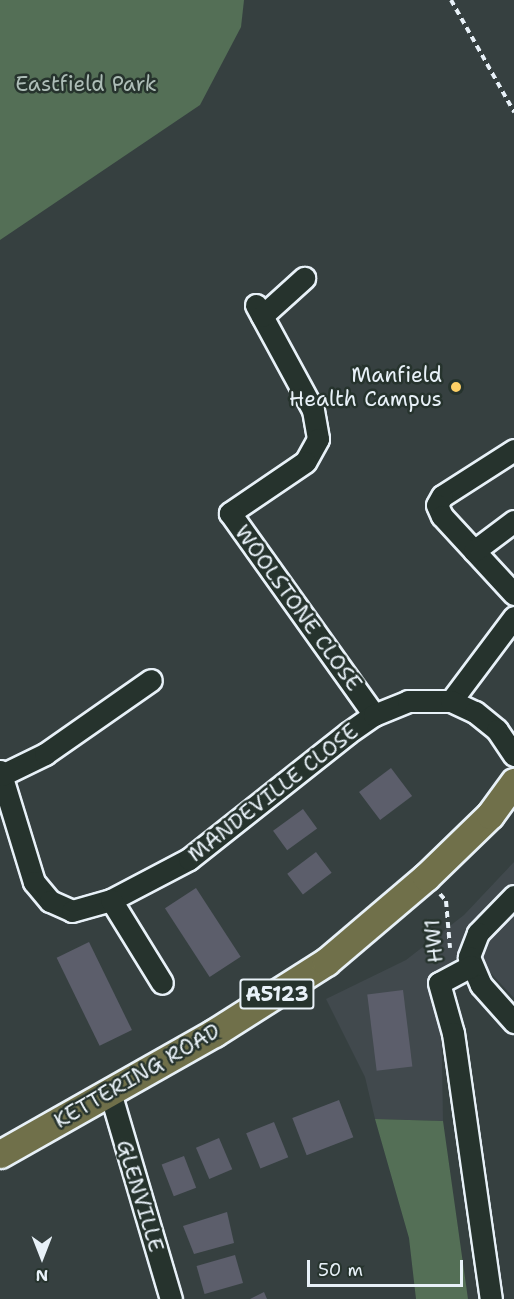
<!DOCTYPE html>
<style>
body{margin:0}
#map{position:relative;width:514px;height:1299px;overflow:hidden;background:#364040;font-family:"Shantell Sans",sans-serif}
div>[style]{position:absolute}
[style*='--x']{left:calc(var(--x)*1px);top:calc(var(--y)*1px);width:calc(var(--w)*1px);rotate:calc(var(--a)*1deg)}
.built>*{inset:0;background:#41494d}
.green>*{inset:0;background:#546f56}
.building>*{inset:0;background:#5c5e6b;transform-origin:0 0}
.path>*{height:4px;margin-top:-2px;transform-origin:0;background:repeating-linear-gradient(90deg,#e8f1f8 0 6px,transparent 0 10.5px)}
.roads{filter:drop-shadow(2px 0 #e8f1f8) drop-shadow(-2px 0 #e8f1f8) drop-shadow(0 2px #e8f1f8) drop-shadow(0 -2px #e8f1f8)}
.minor>*{height:21px;margin:-10.5px;padding:0 10.5px;transform-origin:10.5px;border-radius:10.5px;background:#26332d}
.major>*{height:27px;margin:-13.5px;padding:0 13.5px;transform-origin:13.5px;border-radius:13.5px;background:#70704a}
.dots>*{width:16px;height:16px;translate:-50% -50%;box-sizing:border-box;border:3px solid #26332d;border-radius:50%}
span{translate:-50% -50%;white-space:nowrap;text-align:center;line-height:1.15;-webkit-text-stroke:5px #26332d;paint-order:stroke}
.shield-label span{padding:2px 4px;background:#26332d;border:2px solid;border-radius:4px;-webkit-text-stroke-width:0}
.shield-label{font-size:20px;color:#e8f1f8;font-weight:700}
.park-label{font-size:21px;color:#adbdb7}
.poi-label{font-size:21px;color:#e8f1f8}
.right{translate:-100% -50%;text-align:right}
.street-label{font-size:21px;color:#e8f1f8}
.north{position:absolute;left:12px;top:1227px;width:60px;height:60px;-webkit-text-stroke:4px #26332d;paint-order:stroke;rotate:180deg;font-size:16px;font-weight:700;line-height:24px;text-align:center;color:#e8f1f8}
.north::after{content:'';display:block;margin:auto;width:21px;height:27px;background:#e8f1f8;clip-path:polygon(50% 0,100% 100%,50% 72%,0 100%)}
.scale{position:absolute;left:307px;top:1260px;width:156px;height:27px;box-sizing:border-box;border:3px solid #e8f1f8;border-top:0;padding-left:8px;font-size:18px;line-height:21px;white-space:nowrap;color:#e8f1f8;-webkit-text-stroke:4px #26332d;paint-order:stroke}
</style>
<div id="map">
<div class="built">
<i style="clip-path:polygon(514px 862px,514px 998px,489px 971px,441px 999px,443px 1121px,375px 1119px,365px 1077px,326px 999px,406px 960px,464px 915px)"></i>
</div>
<div class="green">
<i style="clip-path:polygon(0 0,244px 0,241px 27px,200px 105px,0 240px)"></i>
<i style="clip-path:polygon(375px 1119px,443px 1121px,468px 1299px,416px 1299px,409px 1238px)"></i>
</div>
<div class="building">
<i style="left:391px;top:768px;width:35px;height:40px;rotate:53deg"></i>
<i style="left:303px;top:809px;width:24px;height:37px;rotate:54deg"></i>
<i style="left:316px;top:852px;width:26px;height:36px;rotate:53deg"></i>
<i style="left:196px;top:888px;width:82px;height:37px;rotate:57deg"></i>
<i style="left:89px;top:942px;width:98px;height:36px;rotate:64deg"></i>
<i style="left:403px;top:990px;width:77px;height:36px;rotate:83deg"></i>
<i style="left:339px;top:1100px;width:40px;height:50px;rotate:69deg"></i>
<i style="left:274px;top:1122px;width:38px;height:30px;rotate:68deg"></i>
<i style="left:219px;top:1138px;width:34px;height:25px;rotate:67deg"></i>
<i style="left:184px;top:1156px;width:34px;height:24px;rotate:69deg"></i>
<i style="clip-path:polygon(227px 1212px,234px 1243px,194px 1254px,183px 1226px)"></i>
<i style="left:235px;top:1255px;width:29px;height:40px;rotate:74deg"></i>
<i style="clip-path:polygon(264px 1292px,267px 1299px,250px 1299px)"></i>
</div>
<div class="path">
<i style="--x:451;--y:0;--w:129;--a:60.6"></i>
<i style="--x:440;--y:894;--w:9;--a:49"></i>
<i style="--x:446;--y:901;--w:47;--a:85.1"></i>
</div>
<div class="roads">
<div class="minor">
<i style="--x:256;--y:305;--w:119;--a:61.5"></i>
<i style="--x:313;--y:410;--w:29;--a:80"></i>
<i style="--x:318;--y:439;--w:26;--a:119"></i>
<i style="--x:305;--y:462;--w:91;--a:145.8"></i>
<i style="--x:230;--y:513;--w:248;--a:54.5"></i>
<i style="--x:262;--y:316;--w:57;--a:-42.1"></i>
<i style="--x:514;--y:450;--w:85;--a:147.4"></i>
<i style="--x:442;--y:496;--w:10;--a:119"></i>
<i style="--x:437;--y:505;--w:12;--a:66"></i>
<i style="--x:442;--y:516;--w:106;--a:47.3"></i>
<i style="--x:474;--y:551;--w:50;--a:-36.9"></i>
<i style="--x:451;--y:701;--w:105;--a:-53.1"></i>
<i style="--x:0;--y:771;--w:116;--a:73"></i>
<i style="--x:34;--y:882;--w:25;--a:50"></i>
<i style="--x:50;--y:901;--w:24;--a:24"></i>
<i style="--x:72;--y:911;--w:41;--a:-15.8"></i>
<i style="--x:111;--y:900;--w:88;--a:-27.7"></i>
<i style="--x:189;--y:859;--w:203;--a:-38.4"></i>
<i style="--x:348;--y:733;--w:32;--a:-35"></i>
<i style="--x:374;--y:715;--w:37;--a:-22"></i>
<i style="--x:408;--y:701;--w:43;--a:0"></i>
<i style="--x:451;--y:701;--w:26;--a:25"></i>
<i style="--x:475;--y:712;--w:28;--a:39"></i>
<i style="--x:497;--y:730;--w:30;--a:56"></i>
<i style="--x:2;--y:775;--w:48;--a:-26"></i>
<i style="--x:45;--y:754;--w:129;--a:-34.9"></i>
<i style="--x:514;--y:896;--w:52;--a:134.2"></i>
<i style="--x:478;--y:933;--w:26;--a:111"></i>
<i style="--x:469;--y:957;--w:30;--a:67"></i>
<i style="--x:481;--y:985;--w:50;--a:48.3"></i>
<i style="--x:111;--y:900;--w:97;--a:58.4"></i>
<i style="--x:471;--y:966;--w:36;--a:152"></i>
<i style="--x:439;--y:983;--w:52;--a:74.4"></i>
<i style="--x:453;--y:1033;--w:269;--a:81.9"></i>
<i style="--x:110;--y:1092;--w:216;--a:73.6"></i>
</div>
<div class="major">
<i style="--x:0;--y:1154;--w:246;--a:-29.5"></i>
<i style="--x:214;--y:1033;--w:133;--a:-32.4"></i>
<i style="--x:326;--y:962;--w:131;--a:-40.4"></i>
<i style="--x:426;--y:877;--w:89;--a:-44.1"></i>
<i style="--x:490;--y:815;--w:41;--a:-54"></i>
</div>
</div>
<div class="dots">
<i style="left:456px;top:387px;background:#ffd166"></i>
</div>
<div class="shield-label">
<span style="left:277px;top:994px">A5123</span>
</div>
<div class="park-label">
<span style="left:86px;top:84px">Eastfield Park</span>
</div>
<div class="poi-label">
<span class="right" style="left:442px;top:387px">Manfield<br>Health Campus</span>
</div>
<div class="street-label">
<span style="left:298px;top:608px;rotate:54deg">WOOLSTONE CLOSE</span>
<span style="left:273px;top:793px;rotate:-38deg">MANDEVILLE CLOSE</span>
<span style="left:434px;top:941px;rotate:-95deg">HW1</span>
<span style="left:137px;top:1076px;rotate:-30deg">KETTERING ROAD</span>
<span style="left:140px;top:1196px;rotate:73deg">GLENVILLE</span>
</div>
<div class="north">N</div>
<div class="scale">50 m</div>
</div>
